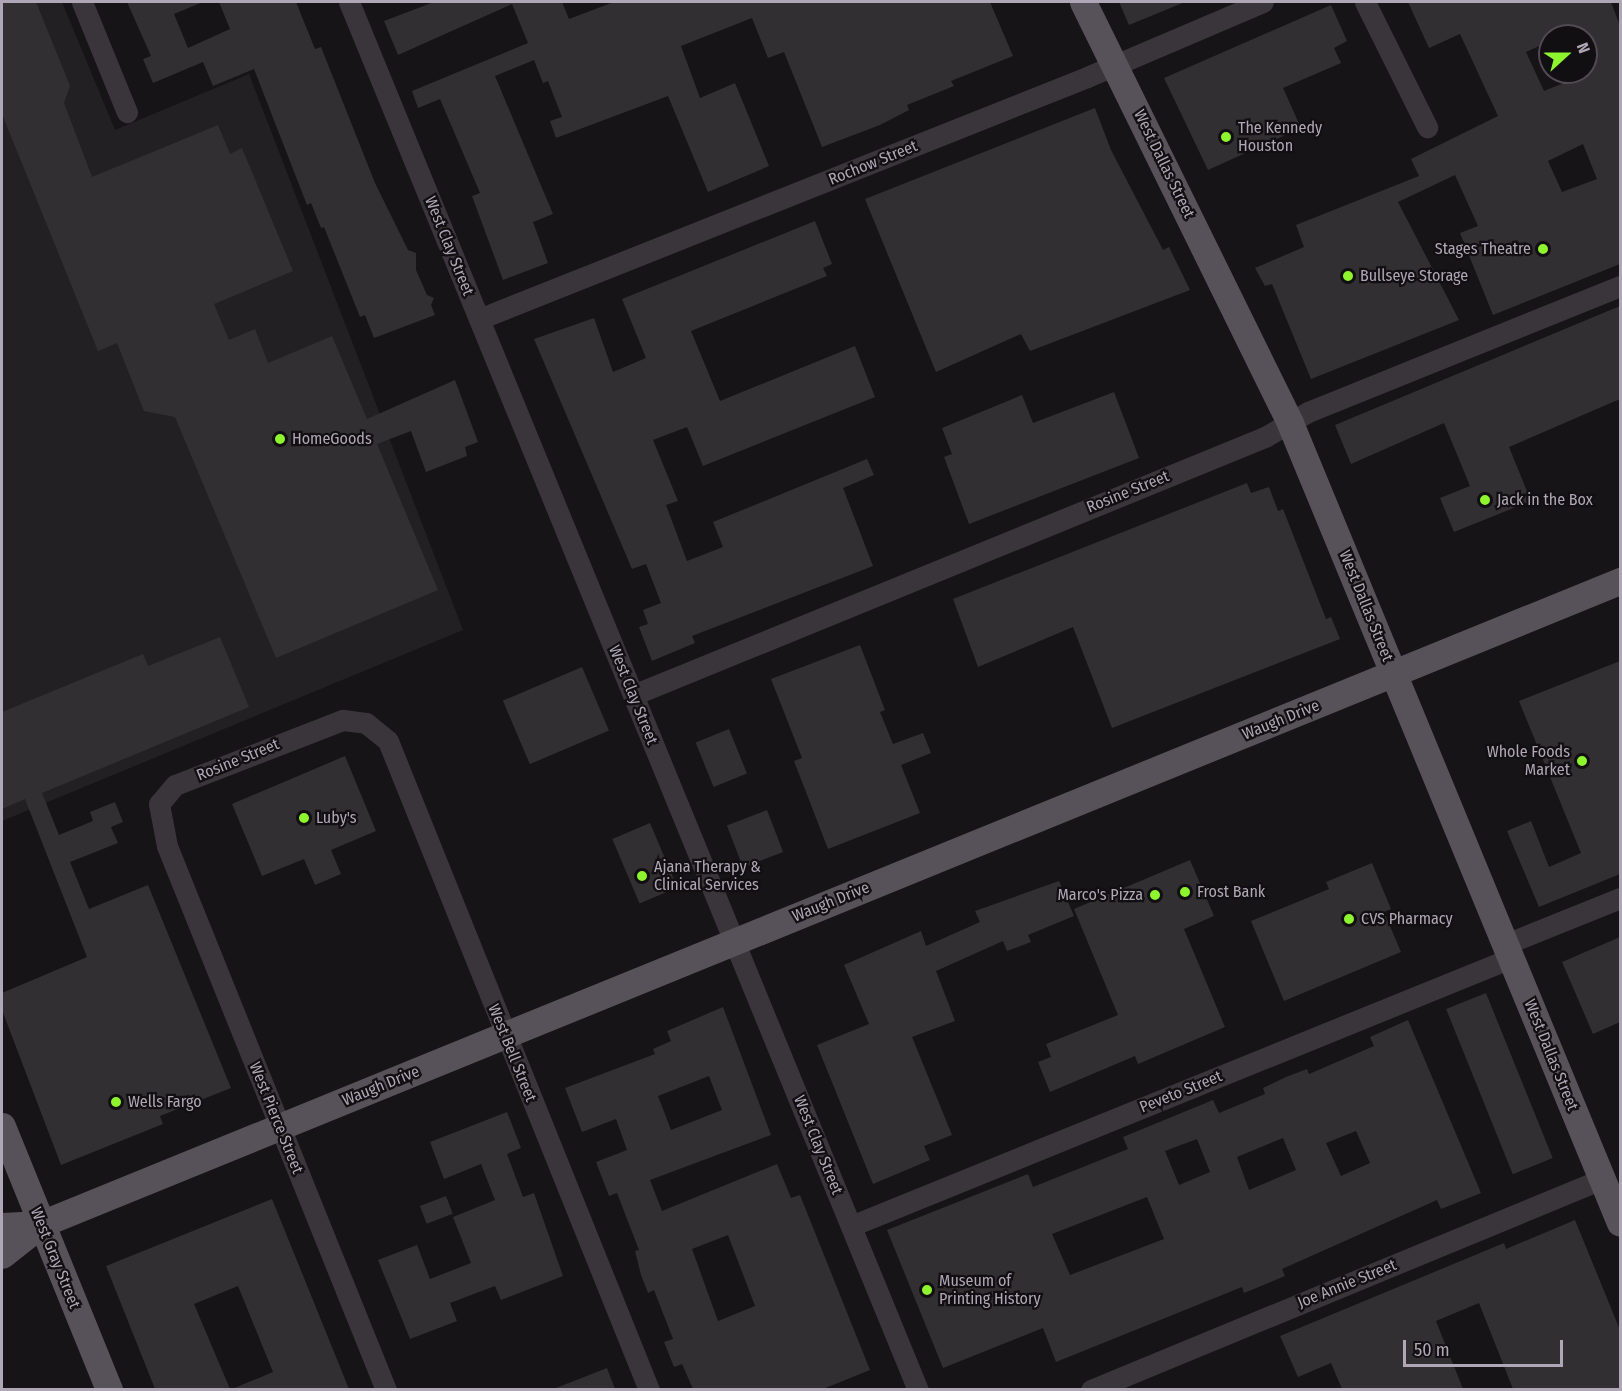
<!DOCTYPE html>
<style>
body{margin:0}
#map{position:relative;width:1622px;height:1391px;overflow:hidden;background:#161416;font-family:"Fira Sans Condensed",sans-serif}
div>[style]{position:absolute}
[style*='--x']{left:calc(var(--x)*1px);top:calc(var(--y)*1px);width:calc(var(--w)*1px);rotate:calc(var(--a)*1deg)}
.built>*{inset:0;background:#232023}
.building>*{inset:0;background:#322f32;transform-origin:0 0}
.minor>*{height:21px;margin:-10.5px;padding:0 10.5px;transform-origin:10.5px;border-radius:10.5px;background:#39353b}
.major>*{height:27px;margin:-13.5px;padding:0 13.5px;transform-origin:13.5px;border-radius:13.5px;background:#57515a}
.dots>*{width:16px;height:16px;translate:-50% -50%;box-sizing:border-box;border:3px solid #110f11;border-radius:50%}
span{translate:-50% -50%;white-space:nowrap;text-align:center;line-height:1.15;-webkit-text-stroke:4.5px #110f11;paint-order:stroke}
.poi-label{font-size:16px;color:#afa6b6}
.left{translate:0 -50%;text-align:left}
.right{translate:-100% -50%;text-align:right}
.street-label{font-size:16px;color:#afa6b6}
.frame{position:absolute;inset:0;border:3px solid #afa6b6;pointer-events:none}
.north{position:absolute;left:1538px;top:24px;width:60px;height:60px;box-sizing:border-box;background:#110f11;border:2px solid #504b53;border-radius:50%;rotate:69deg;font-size:16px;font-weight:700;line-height:24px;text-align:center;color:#afa6b6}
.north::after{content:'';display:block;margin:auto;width:21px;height:27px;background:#8ef42e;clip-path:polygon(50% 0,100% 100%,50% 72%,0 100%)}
.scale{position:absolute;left:1403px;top:1340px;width:160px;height:27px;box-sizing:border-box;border:3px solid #afa6b6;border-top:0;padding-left:8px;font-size:18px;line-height:21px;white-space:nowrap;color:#afa6b6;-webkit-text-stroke:4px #110f11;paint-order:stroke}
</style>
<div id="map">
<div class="built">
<i style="clip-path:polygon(2px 2px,62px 2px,115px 130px,249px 74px,463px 630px,2px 821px)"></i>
</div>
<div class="building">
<i style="clip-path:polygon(2px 2px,36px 2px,70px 86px,64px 103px,92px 177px,218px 125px,230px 154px,242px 148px,293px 271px,214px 304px,229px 340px,255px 329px,268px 363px,332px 336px,367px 419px,455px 380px,478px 442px,465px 447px,467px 456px,426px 472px,411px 431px,377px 444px,438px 590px,276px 658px,175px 417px,144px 411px,117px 343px,98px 351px,2px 114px)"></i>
<i style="clip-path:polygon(127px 2px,203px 2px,174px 14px,188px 48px,230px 29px,219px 2px,296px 2px,315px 49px,321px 47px,375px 183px,408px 250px,416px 253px,416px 270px,427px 295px,434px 298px,431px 305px,435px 315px,374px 338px,365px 315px,360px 317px,324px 227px,321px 228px,311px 203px,307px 205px,254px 69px,213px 86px,203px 62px,153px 83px,143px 59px,151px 56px)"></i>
<i style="clip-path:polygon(434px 2px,562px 2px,569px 19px,614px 2px,990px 2px,1013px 56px,951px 81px,954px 86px,907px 105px,909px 110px,880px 125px,822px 147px,784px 52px,768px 58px,752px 18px,681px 46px,700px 98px,735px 83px,769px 166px,708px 192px,668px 96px,556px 138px,550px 121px,562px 117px,548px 81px,543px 83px,534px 60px,495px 76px,553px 214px,533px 222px,548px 263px,503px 280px,472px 196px,480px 193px,440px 99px,418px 108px,412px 91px,528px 43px,512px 4px,398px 55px,384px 21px)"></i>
<i style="clip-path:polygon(1119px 2px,1185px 2px,1129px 25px)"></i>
<i style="clip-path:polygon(evenodd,1408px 2px,1611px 2px,1620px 26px,1620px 264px,1493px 315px,1460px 233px,1478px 226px,1455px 175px,1398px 202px,1459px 320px,1311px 379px,1272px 284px,1265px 286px,1255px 268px,1304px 247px,1296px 225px,1419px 176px,1411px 159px,1498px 116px,1460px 34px,1429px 48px,1408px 2px,1550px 36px,1586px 36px,1586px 74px,1544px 91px,1526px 52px,1550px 41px,1550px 36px,1408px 2px,1583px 144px,1597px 179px,1562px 192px,1548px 161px,1583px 144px)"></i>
<i style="clip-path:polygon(1331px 5px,1347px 41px,1334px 48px,1341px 63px,1283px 88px,1301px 128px,1208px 170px,1164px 78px)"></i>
<i style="clip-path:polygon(1095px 108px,1111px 150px,1163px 250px,1169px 247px,1190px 290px,1030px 351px,1021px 334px,936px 372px,865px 199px)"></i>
<i style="clip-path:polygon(815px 221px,832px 264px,823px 268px,827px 276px,691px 331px,720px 401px,855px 346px,875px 397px,703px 466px,687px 427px,653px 440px,678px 501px,666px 505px,687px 561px,723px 547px,713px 522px,867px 459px,874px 475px,843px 488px,873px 566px,692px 636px,695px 643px,652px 661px,639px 627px,648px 624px,643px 610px,661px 603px,646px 564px,632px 569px,534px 339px,594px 318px,613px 372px,646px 358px,622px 299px)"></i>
<i style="clip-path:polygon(1620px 306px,1620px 399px,1509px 447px,1531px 501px,1454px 532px,1440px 498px,1470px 486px,1444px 423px,1351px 464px,1335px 425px)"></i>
<i style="clip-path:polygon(1114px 392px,1139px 458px,969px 524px,944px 457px,952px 454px,942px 428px,1022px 395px,1033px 423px)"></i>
<i style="clip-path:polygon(1247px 483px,1251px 493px,1269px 487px,1278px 511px,1283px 509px,1326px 619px,1331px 617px,1340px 639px,1112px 728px,1073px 627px,978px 667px,953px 599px)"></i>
<i style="clip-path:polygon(220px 637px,249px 707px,42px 793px,59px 835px,93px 821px,90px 812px,115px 802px,123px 822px,111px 827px,118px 843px,70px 862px,89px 909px,148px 885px,231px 1088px,160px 1116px,163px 1124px,61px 1165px,2px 1010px,2px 993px,87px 957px,25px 799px,2px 809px,2px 712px,143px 654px,148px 666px)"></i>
<i style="clip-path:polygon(860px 645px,885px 710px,880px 712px,893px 744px,923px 733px,931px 753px,901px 765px,920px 813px,828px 849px,794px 761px,802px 758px,771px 679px)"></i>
<i style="clip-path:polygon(1620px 661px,1620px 874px,1539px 907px,1507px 831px,1531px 821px,1549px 867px,1581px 853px,1519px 701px)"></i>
<i style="left:582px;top:667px;width:69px;height:86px;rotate:67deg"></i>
<i style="left:729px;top:729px;width:48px;height:36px;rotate:68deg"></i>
<i style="clip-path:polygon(345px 756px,376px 831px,331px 850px,341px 874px,315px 885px,304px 859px,262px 876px,232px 804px)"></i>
<i style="left:767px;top:810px;width:45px;height:43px;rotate:69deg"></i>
<i style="left:650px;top:823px;width:70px;height:41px;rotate:67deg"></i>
<i style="clip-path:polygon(1190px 860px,1214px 916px,1184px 929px,1225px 1027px,1138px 1064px,1135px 1056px,1050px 1092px,1038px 1062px,1051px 1057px,1046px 1044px,1118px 1015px,1074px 909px)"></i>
<i style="clip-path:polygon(1372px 863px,1391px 909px,1384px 912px,1401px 952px,1284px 1001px,1251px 921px,1329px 889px,1326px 882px)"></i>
<i style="clip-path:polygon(1059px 881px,1074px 916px,1028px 935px,1031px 942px,1007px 951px,1003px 941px,936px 971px,955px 1021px,912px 1037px,952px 1135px,924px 1146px,930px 1160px,873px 1184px,817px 1045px,869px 1024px,844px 965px,921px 931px,926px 946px,980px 922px,975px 911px)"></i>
<i style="clip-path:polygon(1620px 937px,1620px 1022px,1593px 1034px,1562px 962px)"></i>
<i style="left:1486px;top:993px;width:178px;height:43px;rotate:68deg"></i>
<i style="clip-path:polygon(evenodd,723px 1007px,771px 1135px,650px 1180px,662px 1211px,777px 1164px,791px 1198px,800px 1195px,870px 1370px,823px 1389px,693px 1389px,682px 1364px,674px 1367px,664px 1342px,673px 1339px,654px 1290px,648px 1293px,641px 1275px,635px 1251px,639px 1250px,617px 1193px,609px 1196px,596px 1162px,627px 1150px,616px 1119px,582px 1132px,565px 1088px,655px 1054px,653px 1049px,671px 1041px,667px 1031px,723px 1007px,709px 1076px,722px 1110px,671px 1130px,658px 1096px,709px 1076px,723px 1007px,728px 1235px,755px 1306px,718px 1321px,692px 1249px,728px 1235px)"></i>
<i style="clip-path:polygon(evenodd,1408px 1020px,1481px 1193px,1441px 1209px,1437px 1200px,1282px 1269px,1285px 1276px,1244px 1293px,1242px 1287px,1056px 1362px,1043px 1328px,943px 1368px,887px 1230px,1028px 1174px,1033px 1187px,1128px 1149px,1123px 1137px,1213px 1100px,1219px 1113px,1265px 1094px,1263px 1088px,1286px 1077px,1307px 1069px,1309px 1074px,1374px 1046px,1370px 1037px,1408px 1020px,1356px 1131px,1370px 1163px,1341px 1176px,1326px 1143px,1356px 1131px,1408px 1020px,1283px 1138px,1296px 1170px,1249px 1190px,1237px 1157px,1283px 1138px,1408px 1020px,1197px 1139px,1210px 1172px,1179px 1185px,1165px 1151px,1197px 1139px,1408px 1020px,1147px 1197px,1164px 1239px,1070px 1275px,1052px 1234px,1147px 1197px)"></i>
<i style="clip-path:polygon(507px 1112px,521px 1148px,507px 1154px,523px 1197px,534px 1193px,563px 1276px,501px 1300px,495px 1286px,450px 1303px,457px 1321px,410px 1339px,378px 1260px,417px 1245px,430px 1279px,471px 1263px,453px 1217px,495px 1200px,481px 1164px,444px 1179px,430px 1142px)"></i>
<i style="left:446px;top:1196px;width:19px;height:28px;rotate:69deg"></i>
<i style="clip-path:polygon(272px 1199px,349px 1389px,232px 1389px,273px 1372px,238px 1286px,194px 1304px,230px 1389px,155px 1389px,106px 1266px)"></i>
<i style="clip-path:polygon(1575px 1220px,1620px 1330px,1620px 1389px,1513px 1389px,1479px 1303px,1436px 1321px,1463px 1389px,1342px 1389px,1331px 1363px,1298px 1377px,1280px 1336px,1504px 1243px,1506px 1249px)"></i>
<i style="clip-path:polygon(607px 1368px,615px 1389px,556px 1389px,556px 1388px)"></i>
</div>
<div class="minor">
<i style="--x:82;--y:2;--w:119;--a:67.8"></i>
<i style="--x:349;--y:2;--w:1500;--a:67.71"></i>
<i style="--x:1365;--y:2;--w:140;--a:63.6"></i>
<i style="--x:479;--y:319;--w:654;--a:-21.7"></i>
<i style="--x:1087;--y:77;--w:191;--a:-23.1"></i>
<i style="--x:633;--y:695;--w:683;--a:-22.21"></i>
<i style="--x:1265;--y:437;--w:50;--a:-30.2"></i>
<i style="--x:1308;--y:412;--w:336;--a:-22"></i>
<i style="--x:1506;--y:944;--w:123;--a:-22"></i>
<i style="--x:851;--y:1226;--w:712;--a:-22.1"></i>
<i style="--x:386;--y:1390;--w:586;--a:-111.93"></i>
<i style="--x:167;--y:846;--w:43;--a:-100.8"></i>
<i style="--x:159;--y:804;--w:25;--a:-50"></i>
<i style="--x:175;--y:785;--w:180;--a:-21.2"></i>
<i style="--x:343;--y:720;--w:23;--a:7"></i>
<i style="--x:366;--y:723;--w:28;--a:39"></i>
<i style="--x:388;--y:741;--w:700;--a:68.09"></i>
<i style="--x:1091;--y:1390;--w:553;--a:-22.44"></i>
</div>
<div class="major">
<i style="--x:1083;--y:2;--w:469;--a:63.8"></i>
<i style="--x:1290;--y:423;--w:865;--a:67.58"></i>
<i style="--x:2;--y:1126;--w:285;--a:67.9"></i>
<i style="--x:2;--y:1226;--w:39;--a:-3"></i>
<i style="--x:41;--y:1224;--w:1705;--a:-22.16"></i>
<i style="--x:2;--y:1255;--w:50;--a:-38.5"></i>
</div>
<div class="dots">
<i style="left:1226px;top:137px;background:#8ef42e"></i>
<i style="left:1543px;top:249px;background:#8ef42e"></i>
<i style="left:1348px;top:276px;background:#8ef42e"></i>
<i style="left:280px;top:439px;background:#8ef42e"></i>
<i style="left:1485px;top:500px;background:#8ef42e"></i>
<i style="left:1582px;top:761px;background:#8ef42e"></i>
<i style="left:304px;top:818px;background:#8ef42e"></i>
<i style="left:642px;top:876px;background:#8ef42e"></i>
<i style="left:1185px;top:892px;background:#8ef42e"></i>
<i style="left:1155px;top:895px;background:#8ef42e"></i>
<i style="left:1349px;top:919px;background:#8ef42e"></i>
<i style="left:116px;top:1102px;background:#8ef42e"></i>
<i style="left:927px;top:1290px;background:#8ef42e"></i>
</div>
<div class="poi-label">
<span class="left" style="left:1238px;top:137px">The Kennedy<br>Houston</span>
<span class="right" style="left:1531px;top:249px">Stages Theatre</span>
<span class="left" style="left:1360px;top:276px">Bullseye Storage</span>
<span class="left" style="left:292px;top:439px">HomeGoods</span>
<span class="left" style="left:1497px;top:500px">Jack in the Box</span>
<span class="right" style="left:1570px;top:761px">Whole Foods<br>Market</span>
<span class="left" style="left:316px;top:818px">Luby's</span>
<span class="left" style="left:654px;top:876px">Ajana Therapy &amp;<br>Clinical Services</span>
<span class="left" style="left:1197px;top:892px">Frost Bank</span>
<span class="right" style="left:1143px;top:895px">Marco's Pizza</span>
<span class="left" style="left:1361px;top:919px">CVS Pharmacy</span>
<span class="left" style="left:128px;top:1102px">Wells Fargo</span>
<span class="left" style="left:939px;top:1290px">Museum of<br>Printing History</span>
</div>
<div class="street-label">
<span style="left:873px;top:163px;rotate:-22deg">Rochow Street</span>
<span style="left:1164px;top:164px;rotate:64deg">West Dallas Street</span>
<span style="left:449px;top:246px;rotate:68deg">West Clay Street</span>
<span style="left:1128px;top:492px;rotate:-22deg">Rosine Street</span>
<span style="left:1366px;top:606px;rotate:68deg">West Dallas Street</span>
<span style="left:633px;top:695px;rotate:68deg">West Clay Street</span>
<span style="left:1281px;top:720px;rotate:-22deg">Waugh Drive</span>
<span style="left:238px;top:760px;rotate:-22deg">Rosine Street</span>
<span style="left:831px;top:902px;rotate:-22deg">Waugh Drive</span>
<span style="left:512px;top:1053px;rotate:68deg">West Bell Street</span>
<span style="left:1551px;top:1055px;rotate:68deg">West Dallas Street</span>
<span style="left:381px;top:1086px;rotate:-22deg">Waugh Drive</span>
<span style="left:1181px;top:1092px;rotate:-22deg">Peveto Street</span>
<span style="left:276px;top:1118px;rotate:68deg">West Pierce Street</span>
<span style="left:818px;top:1145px;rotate:68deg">West Clay Street</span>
<span style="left:55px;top:1258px;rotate:68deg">West Gray Street</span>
<span style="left:1347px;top:1284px;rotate:-22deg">Joe Annie Street</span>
</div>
<div class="frame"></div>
<div class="north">N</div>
<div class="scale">50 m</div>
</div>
